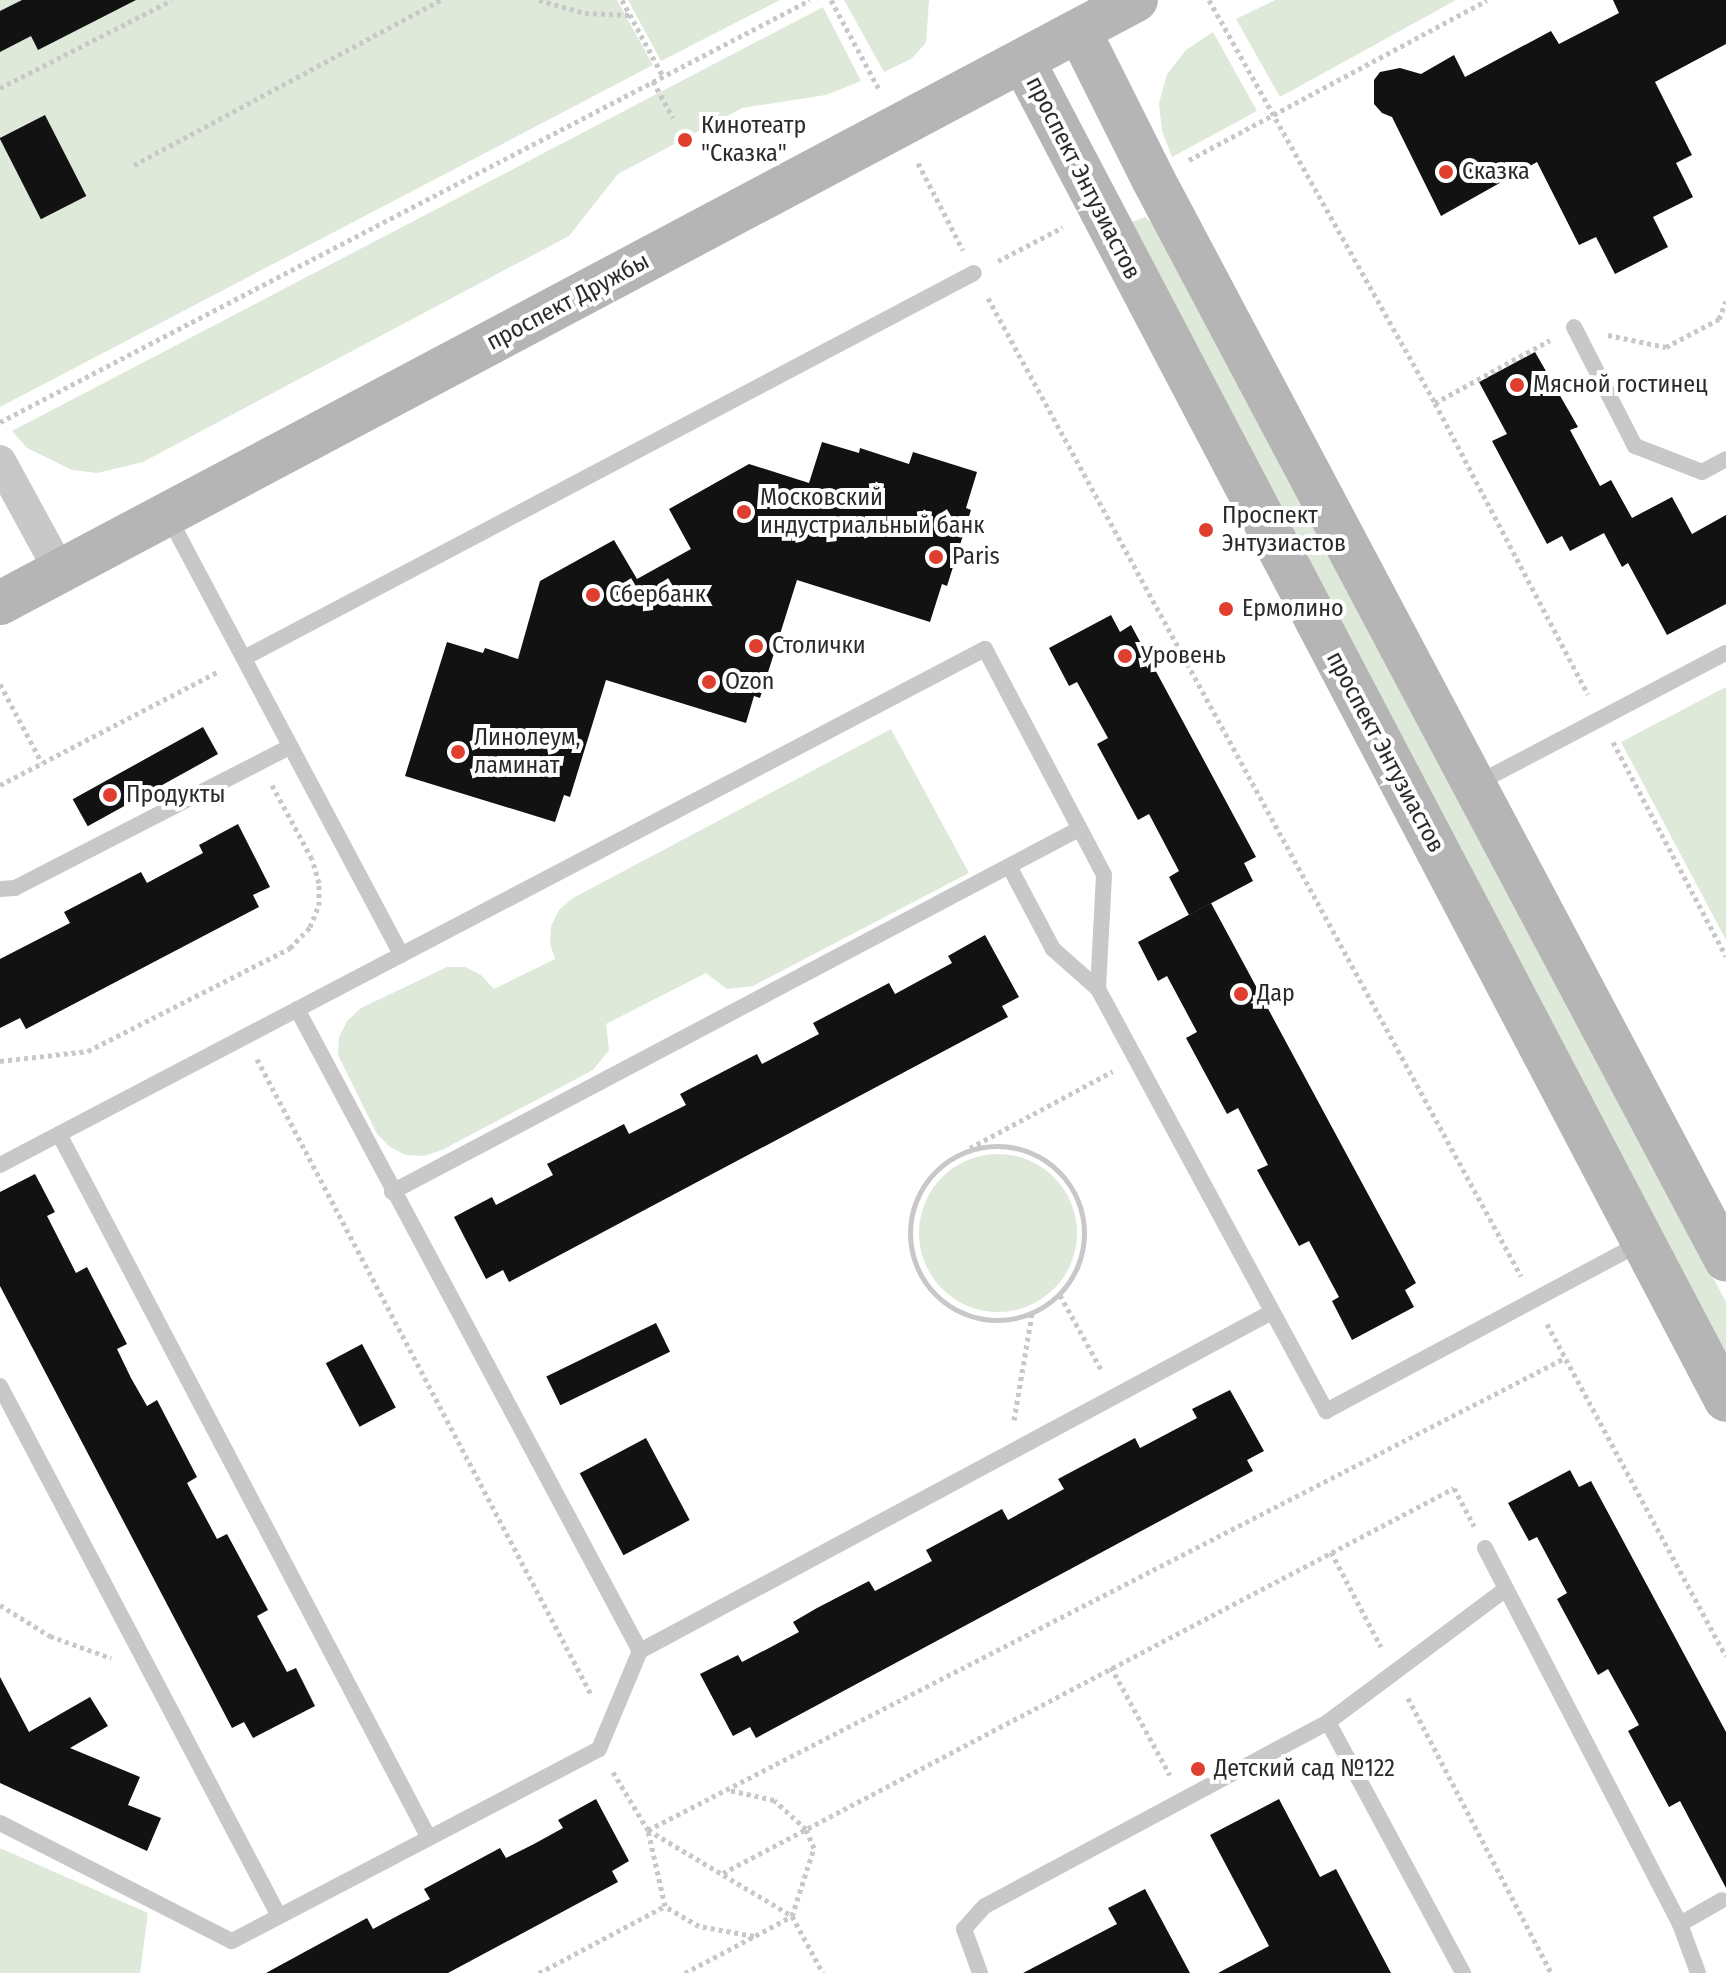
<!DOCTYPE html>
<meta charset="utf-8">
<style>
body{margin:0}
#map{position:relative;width:1726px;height:1973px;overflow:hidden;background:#fff;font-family:"Fira Sans Condensed",sans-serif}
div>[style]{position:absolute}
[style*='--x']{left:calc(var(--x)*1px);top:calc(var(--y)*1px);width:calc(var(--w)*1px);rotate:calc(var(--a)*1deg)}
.green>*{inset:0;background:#dfe9d9}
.round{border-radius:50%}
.building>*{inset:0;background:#121212;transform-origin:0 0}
.path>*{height:5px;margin-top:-2.5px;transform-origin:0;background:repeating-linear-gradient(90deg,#c8c8c8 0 4px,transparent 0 8px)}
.path>.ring{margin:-2.5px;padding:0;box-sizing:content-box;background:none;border:5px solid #c8c8c8;border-radius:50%}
.lane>*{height:16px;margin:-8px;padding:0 8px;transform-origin:8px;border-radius:8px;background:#c8c8c8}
.street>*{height:32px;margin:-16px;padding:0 16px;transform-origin:16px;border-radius:16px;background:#c8c8c8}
.secondary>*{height:44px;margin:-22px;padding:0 22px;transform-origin:22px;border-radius:22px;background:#b5b5b5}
.dots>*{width:22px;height:22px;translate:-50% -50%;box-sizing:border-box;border:4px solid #fff;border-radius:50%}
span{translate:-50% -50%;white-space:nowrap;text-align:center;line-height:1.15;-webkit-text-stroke:8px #fff;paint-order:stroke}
.poi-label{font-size:24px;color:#2b2b2b}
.left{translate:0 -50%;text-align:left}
.street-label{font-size:24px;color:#2b2b2b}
</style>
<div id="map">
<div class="green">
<i style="clip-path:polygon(0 0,617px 0,653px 65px,0 407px)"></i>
<i style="clip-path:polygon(628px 0,780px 0,661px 61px)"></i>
<i style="clip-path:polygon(844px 0,929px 0,926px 43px,911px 59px,884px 72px)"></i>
<i style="clip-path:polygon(1275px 0,1456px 0,1280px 97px,1236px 19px)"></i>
<i style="clip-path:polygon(823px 7px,861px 81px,826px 95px,742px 108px,618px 174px,569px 236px,143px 462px,97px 473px,72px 470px,27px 448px,12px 431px)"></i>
<i style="clip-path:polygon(1213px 32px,1257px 111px,1172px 157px,1162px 131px,1159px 103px,1167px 74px,1186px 50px)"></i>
<i style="clip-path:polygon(1145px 217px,1153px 224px,1726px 1302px,1726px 1356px,1132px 222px)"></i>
<i style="clip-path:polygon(1726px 687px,1726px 940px,1621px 742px)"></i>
<i style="clip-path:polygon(891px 729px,969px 873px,753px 986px,727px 989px,706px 973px,606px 1024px,609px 1050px,593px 1070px,442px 1150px,424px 1156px,406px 1155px,390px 1147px,377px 1134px,338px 1055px,339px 1037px,347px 1021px,361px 1008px,447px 967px,465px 967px,481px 975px,494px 989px,555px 959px,550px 944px,551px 926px,559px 910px,573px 898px)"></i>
<i class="round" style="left:919px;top:1154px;width:158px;height:158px"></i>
<i style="clip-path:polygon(0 1848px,148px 1913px,140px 1973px,0 1973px)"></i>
</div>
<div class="building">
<i style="clip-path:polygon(22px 0,136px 0,38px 50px,31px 36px,0 52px,0 11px)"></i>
<i style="clip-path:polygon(1613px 0,1726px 0,1726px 44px,1655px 82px,1692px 155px,1676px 163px,1693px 197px,1653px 217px,1668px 247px,1615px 274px,1596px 237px,1579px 245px,1537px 162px,1441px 216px,1392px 117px,1382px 113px,1374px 104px,1374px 80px,1380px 72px,1400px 68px,1421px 74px,1454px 55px,1465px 77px,1551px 31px,1559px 44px,1619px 13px)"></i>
<i style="left:45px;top:115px;width:91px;height:51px;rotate:63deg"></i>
<i style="clip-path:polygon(1535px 352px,1578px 427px,1570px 430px,1600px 486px,1611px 480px,1632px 518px,1672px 497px,1692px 534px,1726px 515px,1726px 604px,1667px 635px,1628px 563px,1622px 567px,1604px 533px,1570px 551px,1562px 536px,1547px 544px,1492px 441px,1507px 434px,1479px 382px)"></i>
<i style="clip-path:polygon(822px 442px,859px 453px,860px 448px,909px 464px,913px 452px,977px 472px,966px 508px,971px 510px,947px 586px,942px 584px,930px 622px,797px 580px,760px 698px,754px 696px,746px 723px,606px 680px,570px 797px,564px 795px,555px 822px,405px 776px,447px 642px,483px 653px,485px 648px,518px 659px,540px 581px,614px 540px,637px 579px,691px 549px,669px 509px,749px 464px,809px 483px)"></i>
<i style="clip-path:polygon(1111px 615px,1120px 632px,1131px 625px,1256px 857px,1244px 863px,1253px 881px,1189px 915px,1169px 877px,1179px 871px,1149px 814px,1138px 820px,1097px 744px,1108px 738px,1077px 682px,1069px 686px,1049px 648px)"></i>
<i style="left:203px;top:727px;width:31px;height:149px;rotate:61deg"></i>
<i style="clip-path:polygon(238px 824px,270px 887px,253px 895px,259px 907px,26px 1029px,20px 1018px,0 1028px,0 959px,70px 923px,64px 912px,141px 872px,147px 883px,203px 853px,199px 845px)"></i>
<i style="clip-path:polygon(1211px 903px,1416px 1283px,1405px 1290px,1414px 1307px,1352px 1340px,1332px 1301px,1339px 1297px,1309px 1241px,1299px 1246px,1257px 1170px,1268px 1165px,1238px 1108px,1227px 1114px,1186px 1038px,1197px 1032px,1167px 976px,1158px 981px,1138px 942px)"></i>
<i style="clip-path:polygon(985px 935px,1019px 997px,1002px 1006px,1008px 1017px,509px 1282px,503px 1270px,486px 1279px,454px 1217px,492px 1197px,496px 1205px,553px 1175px,547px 1164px,624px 1124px,629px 1134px,686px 1105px,680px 1094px,757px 1054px,762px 1064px,819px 1034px,813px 1023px,889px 983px,895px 994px,952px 963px,948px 956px)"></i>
<i style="clip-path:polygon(35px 1174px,55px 1212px,47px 1216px,76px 1273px,87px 1267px,127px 1344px,117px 1349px,131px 1378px,147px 1406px,157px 1400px,197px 1477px,187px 1483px,217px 1539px,227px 1534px,268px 1610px,257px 1616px,287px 1672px,296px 1668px,315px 1706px,253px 1738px,244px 1722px,232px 1728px,0 1286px,0 1192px)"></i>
<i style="left:656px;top:1323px;width:32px;height:122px;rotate:64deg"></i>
<i style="left:362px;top:1344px;width:72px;height:41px;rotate:62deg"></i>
<i style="clip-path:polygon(1230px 1390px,1264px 1451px,1247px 1460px,1253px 1471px,756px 1738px,750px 1727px,733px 1736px,700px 1674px,738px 1655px,742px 1662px,771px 1647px,799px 1632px,793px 1622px,817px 1608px,869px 1581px,875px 1591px,932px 1561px,926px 1550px,1002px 1509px,1008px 1520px,1064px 1489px,1058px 1479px,1135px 1438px,1140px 1448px,1197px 1418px,1192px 1409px)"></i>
<i style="left:646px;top:1438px;width:93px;height:75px;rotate:62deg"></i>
<i style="clip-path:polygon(1570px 1470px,1579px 1487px,1591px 1481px,1726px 1732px,1726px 1888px,1680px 1801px,1669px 1807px,1628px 1731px,1639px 1725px,1608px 1669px,1598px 1675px,1557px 1599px,1567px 1593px,1537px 1537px,1529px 1541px,1508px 1503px)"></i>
<i style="clip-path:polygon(0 1677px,29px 1732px,90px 1697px,108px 1726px,70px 1748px,140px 1777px,128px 1805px,161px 1818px,147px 1851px,0 1783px)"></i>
<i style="clip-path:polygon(596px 1799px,629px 1861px,612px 1871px,618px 1882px,448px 1973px,266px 1973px,367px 1918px,373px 1929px,401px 1914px,430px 1899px,424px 1889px,500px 1848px,506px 1858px,534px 1844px,563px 1828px,558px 1820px)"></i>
<i style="clip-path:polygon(1279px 1799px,1320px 1877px,1336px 1869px,1391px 1973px,1218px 1973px,1269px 1946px,1210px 1835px)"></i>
<i style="clip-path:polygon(1145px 1889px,1190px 1973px,1023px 1973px,1117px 1924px,1108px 1908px)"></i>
</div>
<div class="path">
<i style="--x:539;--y:0;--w:48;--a:15.8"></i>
<i style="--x:585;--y:13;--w:45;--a:2.5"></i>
<i style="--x:622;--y:0;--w:86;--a:61.7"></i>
<i style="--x:831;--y:0;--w:103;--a:61.7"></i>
<i style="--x:1209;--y:0;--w:462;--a:60.7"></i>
<i style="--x:1435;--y:403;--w:329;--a:62.3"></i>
<i style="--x:653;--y:81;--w:42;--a:61.6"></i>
<i style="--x:0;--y:88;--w:193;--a:-27.1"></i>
<i style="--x:1189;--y:160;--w:338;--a:-28.2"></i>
<i style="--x:918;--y:163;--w:98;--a:62.7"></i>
<i style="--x:134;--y:165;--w:348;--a:-28.3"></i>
<i style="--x:998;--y:261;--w:73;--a:-27.6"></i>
<i style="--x:988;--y:298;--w:1114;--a:61.41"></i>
<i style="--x:1608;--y:335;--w:59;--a:11.7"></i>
<i style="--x:1666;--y:347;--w:60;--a:-27.8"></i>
<i style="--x:1719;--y:319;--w:19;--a:-69"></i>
<i style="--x:1435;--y:403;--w:131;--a:-28.7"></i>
<i style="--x:0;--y:422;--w:913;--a:-27.52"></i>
<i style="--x:0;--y:684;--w:89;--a:62"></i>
<i style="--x:1613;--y:742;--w:242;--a:62.2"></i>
<i style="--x:0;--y:785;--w:247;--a:-27.5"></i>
<i style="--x:257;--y:1059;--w:717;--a:62.26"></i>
<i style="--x:0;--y:1061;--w:89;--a:-6.5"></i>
<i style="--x:88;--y:1051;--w:227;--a:-27"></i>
<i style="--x:290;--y:948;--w:29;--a:-46"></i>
<i style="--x:310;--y:927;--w:24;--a:-68"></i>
<i style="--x:319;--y:905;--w:22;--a:-90"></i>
<i style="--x:319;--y:883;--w:25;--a:-106"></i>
<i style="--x:312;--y:859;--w:84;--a:-118.4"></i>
<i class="ring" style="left:910px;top:1146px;width:169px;height:169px"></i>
<i style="--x:970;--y:1148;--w:162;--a:-28.3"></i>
<i style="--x:1060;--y:1295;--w:87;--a:61.1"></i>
<i style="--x:1547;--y:1324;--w:377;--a:61.7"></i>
<i style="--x:1014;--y:1420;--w:108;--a:-80.4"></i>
<i style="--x:1331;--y:1552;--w:107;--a:62.2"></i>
<i style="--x:0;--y:1605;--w:59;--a:31.8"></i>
<i style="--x:50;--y:1636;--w:65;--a:19.8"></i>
<i style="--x:1111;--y:1667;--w:123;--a:61.4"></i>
<i style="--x:1408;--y:1698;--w:310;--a:62.5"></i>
<i style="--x:613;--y:1772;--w:68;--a:58.9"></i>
<i style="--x:648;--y:1830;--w:168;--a:30.8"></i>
<i style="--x:792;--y:1916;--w:65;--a:61.5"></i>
<i style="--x:723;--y:1873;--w:826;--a:-27.77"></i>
<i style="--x:1454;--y:1488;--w:43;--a:62.2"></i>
<i style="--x:754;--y:1936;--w:56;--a:-169.7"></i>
<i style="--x:699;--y:1926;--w:39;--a:-150"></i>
<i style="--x:665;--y:1906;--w:78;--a:-102.6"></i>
<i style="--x:648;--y:1830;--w:1031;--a:-27.24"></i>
<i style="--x:539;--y:1973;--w:143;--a:-28"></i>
<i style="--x:685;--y:1973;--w:121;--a:-28"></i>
<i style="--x:792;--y:1916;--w:71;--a:-72.1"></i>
<i style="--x:814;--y:1848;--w:21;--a:-113"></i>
<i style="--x:806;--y:1829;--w:43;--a:-137.8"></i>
<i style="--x:774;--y:1800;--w:46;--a:-167.5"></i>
</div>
<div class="lane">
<i style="--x:1574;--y:327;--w:134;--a:62.9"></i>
<i style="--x:1635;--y:446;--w:72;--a:21.2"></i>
<i style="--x:1702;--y:472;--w:27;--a:-28"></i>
<i style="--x:168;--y:516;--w:497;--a:62"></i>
<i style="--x:244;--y:658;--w:825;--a:-27.81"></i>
<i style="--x:1476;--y:784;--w:282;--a:-27.7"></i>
<i style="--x:1009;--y:866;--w:94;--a:62.1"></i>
<i style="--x:1053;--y:949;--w:60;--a:41.6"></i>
<i style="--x:1098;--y:989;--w:480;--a:61.6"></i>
<i style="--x:1326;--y:1411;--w:356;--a:-28.1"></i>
<i style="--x:0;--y:889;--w:15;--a:-4"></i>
<i style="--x:15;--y:888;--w:310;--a:-27.2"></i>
<i style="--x:297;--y:1009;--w:728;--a:61.89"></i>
<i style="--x:59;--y:1134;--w:795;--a:62.28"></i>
<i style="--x:0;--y:1165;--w:1112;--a:-27.65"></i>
<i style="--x:985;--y:649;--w:255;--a:62.2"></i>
<i style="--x:1104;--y:875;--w:114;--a:93"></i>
<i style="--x:392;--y:1192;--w:777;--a:-27.85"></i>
<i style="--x:0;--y:1386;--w:599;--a:62.24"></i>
<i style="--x:1485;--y:1548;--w:424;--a:62.6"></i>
<i style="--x:1680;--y:1924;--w:52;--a:69.8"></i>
<i style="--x:1328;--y:1722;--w:222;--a:-36.8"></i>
<i style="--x:0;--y:1823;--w:260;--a:27"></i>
<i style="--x:232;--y:1941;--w:414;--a:-27.6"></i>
<i style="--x:599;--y:1749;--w:106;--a:-67.3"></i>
<i style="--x:640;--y:1651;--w:717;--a:-28.21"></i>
<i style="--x:1680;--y:1924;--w:48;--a:-29.7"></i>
<i style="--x:980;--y:1973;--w:47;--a:-110"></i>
<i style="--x:964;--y:1929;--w:31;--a:-48"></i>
<i style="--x:985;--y:1906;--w:389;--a:-28.2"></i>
<i style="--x:1328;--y:1722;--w:285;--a:61.7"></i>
</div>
<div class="street">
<i style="--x:0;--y:461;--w:125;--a:61.4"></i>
</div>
<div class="secondary">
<i style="--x:1079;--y:31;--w:165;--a:63.4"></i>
<i style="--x:1153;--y:179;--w:1223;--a:62.07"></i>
<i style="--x:1023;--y:61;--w:1512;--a:62.3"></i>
<i style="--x:0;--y:603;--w:1286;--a:-27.96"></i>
</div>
<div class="dots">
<i style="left:685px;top:140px;background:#e03f30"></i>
<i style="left:1446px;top:172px;background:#e03f30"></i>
<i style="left:1517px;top:385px;background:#e03f30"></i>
<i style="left:744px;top:512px;background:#e03f30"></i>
<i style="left:1206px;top:530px;background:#e03f30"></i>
<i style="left:936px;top:557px;background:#e03f30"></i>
<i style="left:593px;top:595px;background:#e03f30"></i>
<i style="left:1226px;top:609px;background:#e03f30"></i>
<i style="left:756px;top:646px;background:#e03f30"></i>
<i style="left:1125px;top:656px;background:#e03f30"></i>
<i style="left:709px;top:682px;background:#e03f30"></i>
<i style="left:458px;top:752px;background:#e03f30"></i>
<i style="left:110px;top:795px;background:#e03f30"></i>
<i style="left:1241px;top:994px;background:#e03f30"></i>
<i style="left:1198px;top:1769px;background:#e03f30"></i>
</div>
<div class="poi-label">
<span class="left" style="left:701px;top:140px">Кинотеатр<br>"Сказка"</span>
<span class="left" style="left:1462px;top:172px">Сказка</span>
<span class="left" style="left:1533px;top:385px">Мясной гостинец</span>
<span class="left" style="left:760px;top:512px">Московский<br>индустриальный банк</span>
<span class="left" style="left:1222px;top:530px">Проспект<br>Энтузиастов</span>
<span class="left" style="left:952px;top:557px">Paris</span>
<span class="left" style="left:609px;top:595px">Сбербанк</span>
<span class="left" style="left:1242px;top:609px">Ермолино</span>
<span class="left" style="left:772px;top:646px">Столички</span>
<span class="left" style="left:1141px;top:656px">Уровень</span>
<span class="left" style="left:725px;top:682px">Ozon</span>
<span class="left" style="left:474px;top:752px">Линолеум,<br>ламинат</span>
<span class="left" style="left:126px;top:795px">Продукты</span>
<span class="left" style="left:1257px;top:994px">Дар</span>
<span class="left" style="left:1214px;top:1769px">Детский сад №122</span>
</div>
<div class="street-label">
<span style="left:1083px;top:178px;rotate:63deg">проспект Энтузиастов</span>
<span style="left:568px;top:302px;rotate:-28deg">проспект Дружбы</span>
<span style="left:1385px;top:752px;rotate:62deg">проспект Энтузиастов</span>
</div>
</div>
